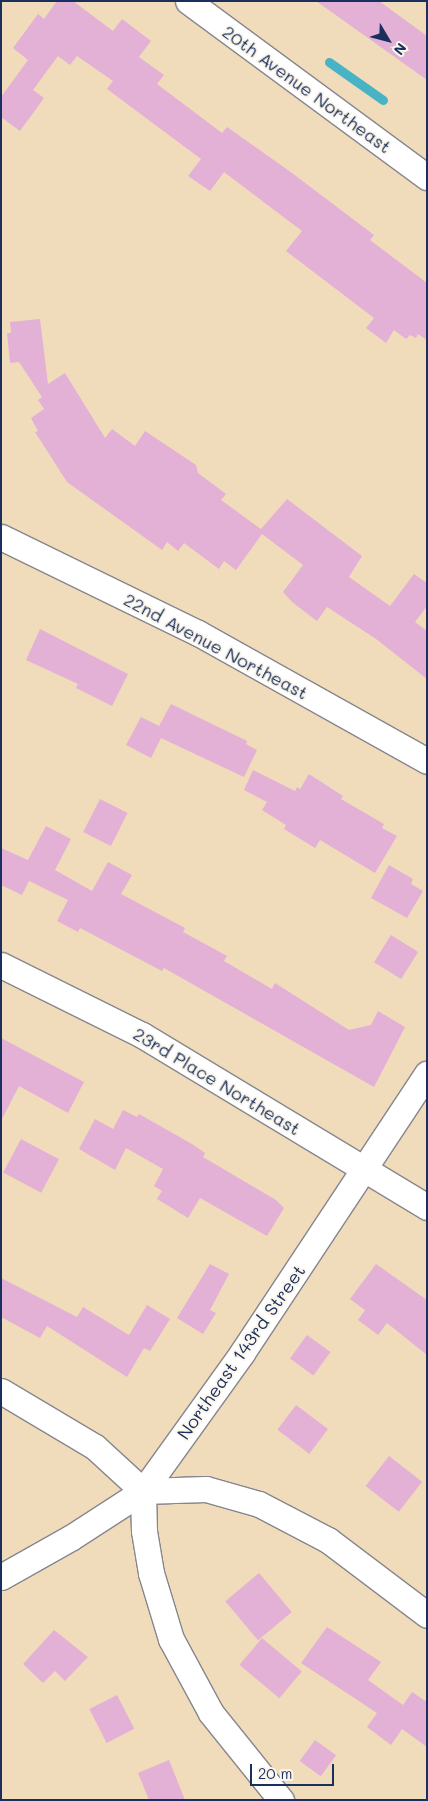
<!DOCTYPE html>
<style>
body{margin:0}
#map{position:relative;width:428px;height:1801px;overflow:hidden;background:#f0dcbb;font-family:Mali,sans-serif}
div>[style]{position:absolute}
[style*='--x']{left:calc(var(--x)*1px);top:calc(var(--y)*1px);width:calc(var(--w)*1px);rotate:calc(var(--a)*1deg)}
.stream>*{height:9px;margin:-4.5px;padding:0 4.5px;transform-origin:4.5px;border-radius:4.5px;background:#48b3c5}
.building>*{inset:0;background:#e3b0d6;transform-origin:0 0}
.roads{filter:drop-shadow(1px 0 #86868c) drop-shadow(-1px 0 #86868c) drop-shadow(0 1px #86868c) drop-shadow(0 -1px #86868c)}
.street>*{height:25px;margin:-12.5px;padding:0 12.5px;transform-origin:12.5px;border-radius:12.5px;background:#fff}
span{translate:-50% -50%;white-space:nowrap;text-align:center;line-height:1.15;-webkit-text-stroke:4px #fbf7ec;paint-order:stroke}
.street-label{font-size:18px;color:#1b2f5e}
.frame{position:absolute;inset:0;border:2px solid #1b2f5e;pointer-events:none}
.north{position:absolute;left:363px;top:15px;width:50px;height:50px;-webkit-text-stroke:4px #fbf7ec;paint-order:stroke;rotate:127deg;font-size:14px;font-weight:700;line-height:20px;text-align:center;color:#1b2f5e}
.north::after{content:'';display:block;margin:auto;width:18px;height:22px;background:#1b2f5e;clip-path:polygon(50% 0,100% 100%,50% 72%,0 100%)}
.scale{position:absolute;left:250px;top:1764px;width:84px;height:22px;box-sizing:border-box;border:2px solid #1b2f5e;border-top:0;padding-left:6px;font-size:15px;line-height:18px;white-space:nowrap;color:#1b2f5e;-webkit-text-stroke:4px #fbf7ec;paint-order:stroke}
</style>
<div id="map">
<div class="stream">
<i style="--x:329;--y:62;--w:66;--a:35.1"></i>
</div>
<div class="building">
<i style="clip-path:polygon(57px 1px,73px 1px,113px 31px,122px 19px,151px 41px,139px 57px,164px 75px,157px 84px,222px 133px,227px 127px,292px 173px,374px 235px,370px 240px,427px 283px,427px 340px,418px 334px,416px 338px,410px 335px,406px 339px,394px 330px,386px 343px,366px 328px,374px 318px,286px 251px,302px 231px,224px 172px,210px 191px,188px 176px,201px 159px,107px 89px,113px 81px,77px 56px,70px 65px,58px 56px,33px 90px,44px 98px,20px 131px,1px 117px,1px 97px,28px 60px,13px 48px,38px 14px,44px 19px)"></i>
<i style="clip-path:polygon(316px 1px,379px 1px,427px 36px,427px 80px)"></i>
<i style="clip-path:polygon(40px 319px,48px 384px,65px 373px,105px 438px,112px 429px,135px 446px,145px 431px,196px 465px,198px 473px,226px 494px,221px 500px,261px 529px,287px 499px,362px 556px,349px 577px,390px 606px,414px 574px,427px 583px,427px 606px,415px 622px,427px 631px,427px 679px,376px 639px,327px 607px,317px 621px,292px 602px,283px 592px,303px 565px,262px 534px,236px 570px,224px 561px,219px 569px,184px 543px,178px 551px,167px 542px,162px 550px,67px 482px,35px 432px,38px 431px,31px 418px,44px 409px,38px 400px,42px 397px,19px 362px,10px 363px,7px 333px,11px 333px,10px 322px)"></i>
<i style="clip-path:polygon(40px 629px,128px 674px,112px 706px,76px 688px,78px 684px,26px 660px)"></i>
<i style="clip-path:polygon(171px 704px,247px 741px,246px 744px,257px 750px,244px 777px,161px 738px,151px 758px,126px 745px,141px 717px,159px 726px)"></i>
<i style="clip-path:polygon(253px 770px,295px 791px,297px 787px,300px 789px,309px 774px,343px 796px,341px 799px,384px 824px,382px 828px,397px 836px,375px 873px,320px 840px,315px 848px,284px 829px,286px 825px,262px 810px,267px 802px,244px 790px)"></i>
<i style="left:100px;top:799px;width:31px;height:37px;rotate:27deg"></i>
<i style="clip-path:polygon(46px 826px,71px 839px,55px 870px,92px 891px,108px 862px,132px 875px,121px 894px,185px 928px,183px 932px,227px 956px,224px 961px,272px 989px,275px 983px,349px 1030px,371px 1025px,378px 1011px,405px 1027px,374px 1087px,164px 968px,162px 971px,80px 928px,78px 932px,57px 921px,68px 900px,29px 881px,22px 895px,1px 885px,1px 848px,28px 860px)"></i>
<i style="clip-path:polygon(389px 865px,413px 879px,411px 884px,423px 891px,407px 918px,371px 898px)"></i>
<i style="left:391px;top:935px;width:32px;height:32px;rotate:32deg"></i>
<i style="clip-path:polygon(1px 1038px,84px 1082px,68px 1113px,19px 1086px,1px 1121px)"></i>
<i style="clip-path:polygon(123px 1110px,137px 1117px,139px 1114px,192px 1144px,205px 1153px,203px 1157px,276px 1200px,284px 1208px,267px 1236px,200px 1198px,188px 1218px,157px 1199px,162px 1191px,154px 1186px,163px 1169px,126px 1148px,115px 1170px,79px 1149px,95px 1119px,113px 1129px)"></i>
<i style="left:21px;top:1139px;width:43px;height:38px;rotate:28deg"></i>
<i style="clip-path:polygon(210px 1264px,229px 1274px,210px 1310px,216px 1313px,203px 1334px,177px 1318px)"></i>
<i style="clip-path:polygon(376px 1264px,427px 1300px,427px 1355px,387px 1323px,378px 1335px,358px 1320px,365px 1310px,350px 1299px)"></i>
<i style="clip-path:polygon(1px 1278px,77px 1317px,83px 1307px,129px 1335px,147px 1305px,170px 1319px,150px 1351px,144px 1348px,127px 1377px,47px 1326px,40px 1338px,1px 1317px)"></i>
<i style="left:307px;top:1335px;width:29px;height:29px;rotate:36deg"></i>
<i style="left:296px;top:1405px;width:40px;height:31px;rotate:37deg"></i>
<i style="left:389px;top:1456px;width:42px;height:38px;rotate:38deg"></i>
<i style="left:259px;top:1573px;width:51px;height:44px;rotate:50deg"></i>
<i style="clip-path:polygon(327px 1627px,381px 1662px,368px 1680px,403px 1705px,412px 1692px,427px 1702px,427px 1747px,402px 1729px,391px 1745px,367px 1727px,377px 1713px,301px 1663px)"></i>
<i style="clip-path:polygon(54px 1630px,88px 1657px,65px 1681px,55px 1671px,43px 1683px,23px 1664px)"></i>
<i style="left:262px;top:1638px;width:52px;height:35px;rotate:40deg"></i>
<i style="left:117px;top:1695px;width:38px;height:31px;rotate:63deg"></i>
<i style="left:315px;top:1740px;width:26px;height:26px;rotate:36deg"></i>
<i style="clip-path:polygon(169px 1760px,185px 1800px,149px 1800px,138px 1773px)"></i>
</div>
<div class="roads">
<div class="street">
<i style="--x:188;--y:1;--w:297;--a:36.4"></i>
<i style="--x:1;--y:537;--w:219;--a:26"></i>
<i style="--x:198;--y:633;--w:262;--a:29.2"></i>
<i style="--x:1;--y:965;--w:157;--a:26.4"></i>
<i style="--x:142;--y:1035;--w:333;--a:31.1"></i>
<i style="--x:1;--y:1391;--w:109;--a:30.8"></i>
<i style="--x:95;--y:1447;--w:65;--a:42.5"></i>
<i style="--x:143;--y:1491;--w:63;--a:-1.8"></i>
<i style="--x:206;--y:1489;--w:55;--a:15.8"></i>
<i style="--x:259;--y:1504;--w:78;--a:27.6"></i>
<i style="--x:328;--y:1540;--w:124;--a:37.1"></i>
<i style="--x:143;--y:1491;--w:40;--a:88.6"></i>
<i style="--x:144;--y:1531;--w:43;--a:80.5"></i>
<i style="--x:151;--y:1573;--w:69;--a:73.1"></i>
<i style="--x:171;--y:1639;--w:84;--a:61.6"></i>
<i style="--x:211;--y:1713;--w:112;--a:51.2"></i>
<i style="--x:1;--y:1577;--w:81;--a:-29.4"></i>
<i style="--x:72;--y:1537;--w:85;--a:-32.9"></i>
<i style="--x:143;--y:1491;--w:170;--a:-54.3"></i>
<i style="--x:242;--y:1353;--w:335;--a:-56.5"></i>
</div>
</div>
<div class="street-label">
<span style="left:307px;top:89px;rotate:36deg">20th Avenue Northeast</span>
<span style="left:216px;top:646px;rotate:28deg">22nd Avenue Northeast</span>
<span style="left:217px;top:1081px;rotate:31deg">23rd Place Northeast</span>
<span style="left:241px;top:1352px;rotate:-55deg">Northeast 143rd Street</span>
</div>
<div class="frame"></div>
<div class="north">N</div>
<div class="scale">20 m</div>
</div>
